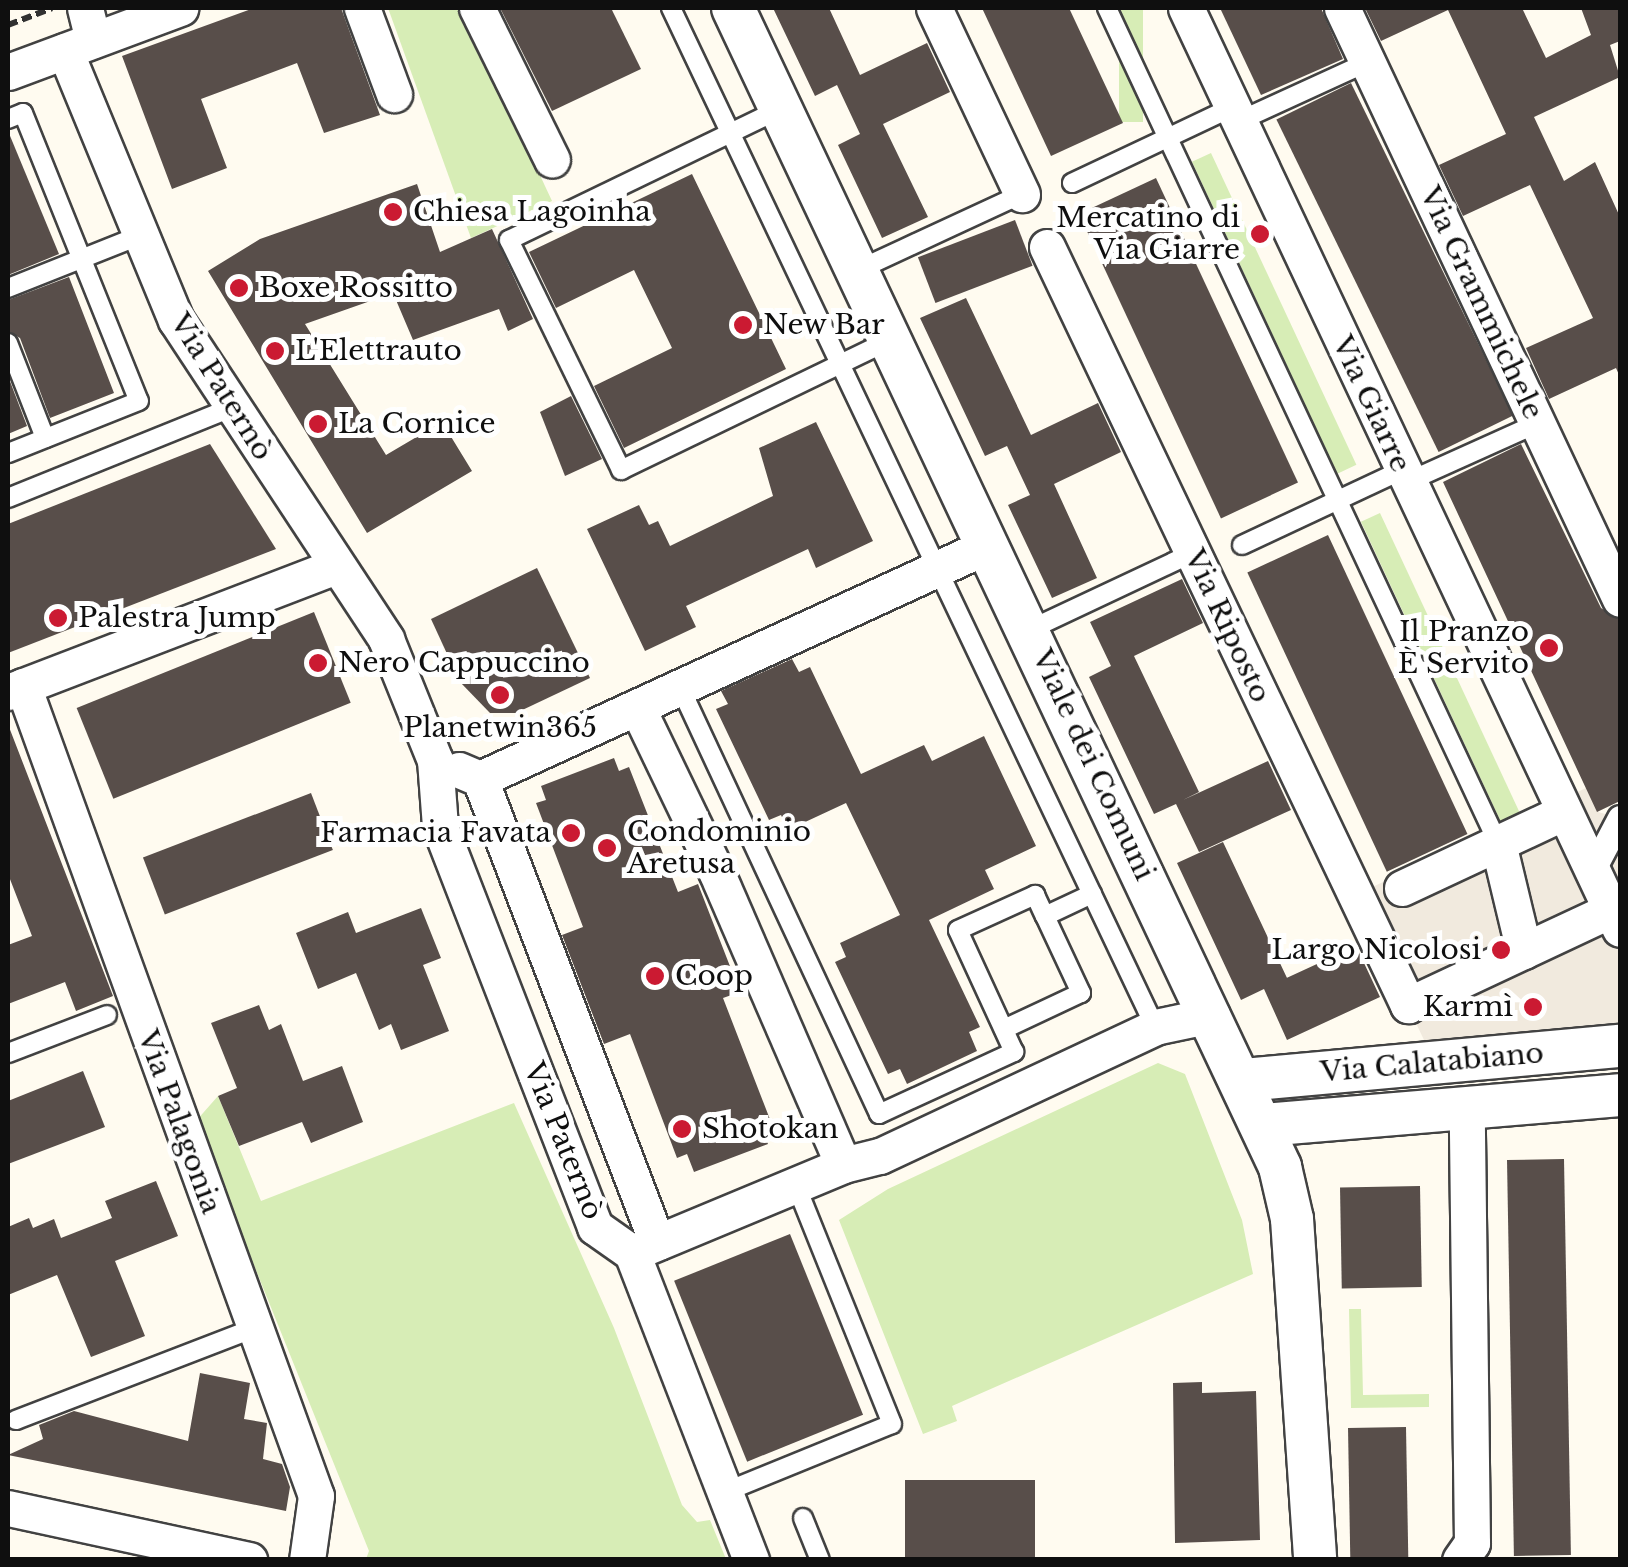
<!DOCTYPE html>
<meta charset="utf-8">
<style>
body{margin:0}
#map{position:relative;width:1628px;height:1567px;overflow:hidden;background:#fffbf0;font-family:"Libre Baskerville",serif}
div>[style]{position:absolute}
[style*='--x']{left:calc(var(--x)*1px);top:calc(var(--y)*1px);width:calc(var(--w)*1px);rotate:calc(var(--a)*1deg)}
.green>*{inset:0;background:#d7edb6;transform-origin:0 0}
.plaza>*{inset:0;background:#f1eade}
.building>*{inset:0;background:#584e4a;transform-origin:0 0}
.path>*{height:6px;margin-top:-3px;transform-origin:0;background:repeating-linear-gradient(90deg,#313131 0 10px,transparent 0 15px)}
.roads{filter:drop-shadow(2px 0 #424242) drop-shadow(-2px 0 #424242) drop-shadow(0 2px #424242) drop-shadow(0 -2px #424242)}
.service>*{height:18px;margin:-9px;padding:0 9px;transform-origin:9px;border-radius:9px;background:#fff}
.pedestrian>*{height:25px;margin:-12.5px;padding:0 12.5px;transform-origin:12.5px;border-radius:12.5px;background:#fff}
.minor>*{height:35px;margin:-17.5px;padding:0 17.5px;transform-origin:17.5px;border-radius:17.5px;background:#fff}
.tertiary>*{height:42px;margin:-21px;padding:0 21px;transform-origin:21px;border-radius:21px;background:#fff}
.dots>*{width:28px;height:28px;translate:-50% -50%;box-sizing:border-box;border:5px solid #fff;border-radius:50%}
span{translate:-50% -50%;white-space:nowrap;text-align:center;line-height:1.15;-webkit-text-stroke:10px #fff;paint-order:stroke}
.poi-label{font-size:28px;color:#0f0f0f}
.left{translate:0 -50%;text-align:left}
.right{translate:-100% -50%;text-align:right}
.street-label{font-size:28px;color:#0f0f0f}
.frame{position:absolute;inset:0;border:10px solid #0f0f0f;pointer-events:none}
</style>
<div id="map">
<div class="green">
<i style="clip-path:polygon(388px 8px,462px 8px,552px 201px,471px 238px)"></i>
<i style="left:1119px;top:8px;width:24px;height:114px"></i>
<i style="left:1211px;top:153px;width:344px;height:21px;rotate:65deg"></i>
<i style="left:1380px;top:513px;width:337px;height:21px;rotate:65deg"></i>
<i style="clip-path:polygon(1158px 1063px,1185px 1074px,1242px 1220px,1253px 1274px,952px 1406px,957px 1421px,923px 1434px,839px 1220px,888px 1189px)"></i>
<i style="clip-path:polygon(218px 1096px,261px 1201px,514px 1103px,614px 1328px,682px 1505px,697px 1522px,710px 1520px,726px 1559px,366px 1559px,369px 1551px,196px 1121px)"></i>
<i style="clip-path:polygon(1349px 1309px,1361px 1309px,1363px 1395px,1429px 1394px,1429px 1407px,1351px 1408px)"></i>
</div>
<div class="plaza">
<i style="clip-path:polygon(1586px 788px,1598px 812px,1620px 818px,1620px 1046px,1434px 1061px,1355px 895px)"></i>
</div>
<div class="building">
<i style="clip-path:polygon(254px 8px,341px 8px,380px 115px,324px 133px,297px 63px,201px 99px,227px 168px,172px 189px,122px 56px)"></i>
<i style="clip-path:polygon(500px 8px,611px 8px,641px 69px,552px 111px)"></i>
<i style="clip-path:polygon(773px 8px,829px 8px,860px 75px,927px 43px,950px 92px,883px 124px,928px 217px,882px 238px,838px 145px,860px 134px,837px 85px,815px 96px)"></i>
<i style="clip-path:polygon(982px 8px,1069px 8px,1123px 123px,1051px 156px)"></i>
<i style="clip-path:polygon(1220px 8px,1321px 8px,1343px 59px,1261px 95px)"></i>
<i style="clip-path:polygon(1365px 8px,1522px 8px,1546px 58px,1591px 35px,1581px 8px,1620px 8px,1620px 41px,1610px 45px,1620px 77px,1534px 117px,1564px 181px,1595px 162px,1620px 217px,1620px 377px,1616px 368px,1549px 399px,1526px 348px,1593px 318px,1530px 185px,1463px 216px,1439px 165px,1506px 134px,1448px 10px,1381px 41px)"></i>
<i style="left:1351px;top:83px;width:370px;height:83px;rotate:64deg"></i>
<i style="clip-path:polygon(8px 131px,59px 254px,8px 275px)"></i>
<i style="clip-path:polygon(692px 174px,786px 369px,624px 448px,594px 386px,672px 348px,634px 270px,556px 308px,529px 252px)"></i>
<i style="left:1156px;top:178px;width:336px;height:85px;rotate:65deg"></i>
<i style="clip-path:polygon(417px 184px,440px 252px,492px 229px,533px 319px,508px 331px,499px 309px,413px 340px,393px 293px,305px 324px,386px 455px,442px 422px,472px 471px,367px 533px,208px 271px,260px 239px)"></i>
<i style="left:1015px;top:220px;width:49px;height:104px;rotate:69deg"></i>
<i style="clip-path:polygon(69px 277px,114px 393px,50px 418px,20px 338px,8px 331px,8px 300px)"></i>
<i style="clip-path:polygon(966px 298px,1031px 435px,1098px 403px,1121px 452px,1054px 484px,1097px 578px,1052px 598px,1008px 505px,1030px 495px,1007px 446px,985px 456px,920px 318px)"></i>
<i style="clip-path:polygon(8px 376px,27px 426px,8px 434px)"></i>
<i style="clip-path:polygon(571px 396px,602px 459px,565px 476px,540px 412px)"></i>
<i style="clip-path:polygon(816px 422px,873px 541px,816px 568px,808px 549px,686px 606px,696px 627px,645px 651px,587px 529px,639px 505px,649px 525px,658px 521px,670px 546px,773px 496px,759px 448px)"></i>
<i style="clip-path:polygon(210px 444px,276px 549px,8px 653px,8px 524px)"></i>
<i style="clip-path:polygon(1521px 444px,1601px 608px,1620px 620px,1620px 801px,1597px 812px,1443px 482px)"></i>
<i style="left:1328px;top:535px;width:330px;height:89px;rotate:65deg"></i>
<i style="clip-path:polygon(537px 568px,590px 678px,516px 713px,490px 713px,460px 682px,431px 619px)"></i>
<i style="clip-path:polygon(1182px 579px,1203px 623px,1134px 656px,1199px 792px,1183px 800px,1268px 761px,1291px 810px,1199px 852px,1176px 804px,1154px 814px,1089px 677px,1111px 666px,1090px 622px)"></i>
<i style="left:314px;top:612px;width:98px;height:256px;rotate:68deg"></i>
<i style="clip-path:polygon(792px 659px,799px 672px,810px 667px,861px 774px,924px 745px,932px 761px,984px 736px,1036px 846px,985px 870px,994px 889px,929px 920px,980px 1027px,969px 1032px,977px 1051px,907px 1084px,900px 1069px,888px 1074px,835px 962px,846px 957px,840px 943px,900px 915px,846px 803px,788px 830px,781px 815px,769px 820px,716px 709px,728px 704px,721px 691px)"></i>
<i style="clip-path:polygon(9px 727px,113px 996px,76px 1011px,65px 982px,8px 1004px,8px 945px,32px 936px,8px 874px)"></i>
<i style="clip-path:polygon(614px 758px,619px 771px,629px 767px,678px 892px,698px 884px,740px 992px,723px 998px,771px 1122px,761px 1126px,768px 1144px,694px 1172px,687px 1154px,677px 1158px,630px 1034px,604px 1044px,562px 935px,583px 927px,536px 803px,546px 800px,541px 786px)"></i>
<i style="left:311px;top:793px;width:61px;height:180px;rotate:69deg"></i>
<i style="clip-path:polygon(1223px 842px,1287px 978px,1280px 981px,1356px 946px,1380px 997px,1287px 1040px,1264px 989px,1241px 1000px,1177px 863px)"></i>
<i style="clip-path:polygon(421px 908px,441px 958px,423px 965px,449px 1031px,401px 1050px,391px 1024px,379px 1030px,356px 973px,318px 989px,296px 933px,348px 912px,356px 933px)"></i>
<i style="clip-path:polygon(259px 1005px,269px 1030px,281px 1024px,303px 1081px,342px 1066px,363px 1122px,311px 1143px,302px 1122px,239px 1146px,218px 1096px,237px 1088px,211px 1023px)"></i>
<i style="clip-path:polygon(83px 1071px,105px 1127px,8px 1164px,8px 1101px)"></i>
<i style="left:1564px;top:1159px;width:396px;height:57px;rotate:89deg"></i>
<i style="clip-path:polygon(156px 1181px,178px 1236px,115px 1261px,145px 1336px,91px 1357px,57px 1275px,8px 1295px,8px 1227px,29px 1218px,33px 1228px,54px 1219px,61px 1238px,112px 1218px,105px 1201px)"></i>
<i style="left:1420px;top:1186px;width:101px;height:80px;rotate:89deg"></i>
<i style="left:790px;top:1234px;width:195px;height:125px;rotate:68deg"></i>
<i style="clip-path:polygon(200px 1373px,250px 1383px,244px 1419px,267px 1423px,263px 1459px,282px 1464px,290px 1487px,286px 1511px,8px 1455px,43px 1439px,39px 1425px,74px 1411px,188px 1441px)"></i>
<i style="clip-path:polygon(1202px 1382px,1202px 1393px,1256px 1391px,1260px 1540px,1175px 1543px,1173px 1383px)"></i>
<i style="left:1406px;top:1427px;width:133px;height:58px;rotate:89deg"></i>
<i style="left:905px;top:1480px;width:130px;height:80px"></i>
</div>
<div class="path">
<i style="--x:8;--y:25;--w:47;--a:-21.1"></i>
</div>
<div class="roads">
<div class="service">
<i style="--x:671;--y:8;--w:1128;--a:64.59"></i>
<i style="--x:1107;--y:8;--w:922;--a:64.91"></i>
<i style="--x:780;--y:109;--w:301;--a:154.2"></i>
<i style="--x:509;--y:240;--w:256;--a:64"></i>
<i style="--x:621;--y:470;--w:297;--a:-25.8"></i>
<i style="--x:8;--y:119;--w:16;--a:-22"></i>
<i style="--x:23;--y:113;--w:310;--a:68.1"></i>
<i style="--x:139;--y:401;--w:141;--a:158.3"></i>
<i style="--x:1239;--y:121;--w:142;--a:-24.6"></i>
<i style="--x:1072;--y:183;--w:178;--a:-25.3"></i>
<i style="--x:858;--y:270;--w:181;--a:-24.9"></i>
<i style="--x:8;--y:288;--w:141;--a:-21.7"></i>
<i style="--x:8;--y:343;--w:102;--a:68.7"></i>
<i style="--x:1407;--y:482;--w:144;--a:-24.2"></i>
<i style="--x:8;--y:498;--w:243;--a:-22"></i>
<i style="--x:1242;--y:545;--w:177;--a:-25.1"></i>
<i style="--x:1029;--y:630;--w:181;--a:-25.2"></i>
<i style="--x:680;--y:687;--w:471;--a:65"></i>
<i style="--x:879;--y:1114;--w:149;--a:-24.7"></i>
<i style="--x:1014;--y:1052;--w:134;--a:-114.7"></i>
<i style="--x:958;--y:930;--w:85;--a:-24.4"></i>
<i style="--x:1035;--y:895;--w:23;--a:65"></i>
<i style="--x:1045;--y:916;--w:52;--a:-25.1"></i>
<i style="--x:1004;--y:1029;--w:85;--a:-25.1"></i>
<i style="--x:1081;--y:993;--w:85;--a:-115.1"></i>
<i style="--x:8;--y:1053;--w:106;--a:-21"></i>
<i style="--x:16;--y:1420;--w:258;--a:-21.1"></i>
<i style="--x:725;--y:1492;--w:180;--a:-22.2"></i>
<i style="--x:892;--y:1424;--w:258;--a:-111.9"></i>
<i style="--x:803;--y:1518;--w:45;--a:68"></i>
</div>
<div class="pedestrian">
<i style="--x:1592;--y:871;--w:60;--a:-62.2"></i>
</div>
<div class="minor">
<i style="--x:85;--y:8;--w:33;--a:76"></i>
<i style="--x:362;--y:8;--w:92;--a:69.6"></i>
<i style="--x:477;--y:8;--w:169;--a:63.7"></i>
<i style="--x:934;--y:8;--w:206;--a:64.7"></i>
<i style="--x:1186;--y:8;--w:1018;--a:64.77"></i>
<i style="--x:1342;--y:8;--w:653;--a:64.81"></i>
<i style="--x:65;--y:51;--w:291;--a:67.6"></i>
<i style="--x:176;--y:320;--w:382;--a:56.6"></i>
<i style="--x:386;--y:639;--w:131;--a:68"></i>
<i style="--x:435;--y:760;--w:67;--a:85.7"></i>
<i style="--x:440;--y:827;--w:429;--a:68.8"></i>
<i style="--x:595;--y:1227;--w:45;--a:35.1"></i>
<i style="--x:632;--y:1253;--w:329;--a:68.8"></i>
<i style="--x:8;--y:72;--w:184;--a:-20.4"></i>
<i style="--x:1047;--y:247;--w:840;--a:64.53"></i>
<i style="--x:1408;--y:1005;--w:224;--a:-25.1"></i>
<i style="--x:23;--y:686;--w:861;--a:70.11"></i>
<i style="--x:316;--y:1496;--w:65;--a:98"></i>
<i style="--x:8;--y:692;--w:348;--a:-21"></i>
<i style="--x:637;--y:707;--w:182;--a:64.3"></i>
<i style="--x:716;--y:871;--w:320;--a:66.6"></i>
<i style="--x:459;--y:770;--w:23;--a:23"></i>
<i style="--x:480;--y:779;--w:496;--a:69.1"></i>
<i style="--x:480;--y:779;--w:560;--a:-24.69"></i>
<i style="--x:1498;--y:843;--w:111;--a:76.5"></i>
<i style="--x:1402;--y:888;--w:177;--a:-25.1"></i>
<i style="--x:632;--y:1253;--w:229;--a:-22.6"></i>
<i style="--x:843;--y:1165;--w:38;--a:-14"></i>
<i style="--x:880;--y:1156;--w:304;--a:-25.1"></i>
<i style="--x:1155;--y:1027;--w:58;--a:-11.9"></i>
<i style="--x:8;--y:1508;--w:247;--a:12.2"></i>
<i style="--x:1460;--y:1560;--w:21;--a:-55"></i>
<i style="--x:1472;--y:1543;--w:434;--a:-90.7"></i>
</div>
<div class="tertiary">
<i style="--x:733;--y:8;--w:1282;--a:64.73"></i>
<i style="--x:1280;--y:1167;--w:53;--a:77"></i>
<i style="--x:1292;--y:1219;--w:342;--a:86.1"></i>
<i style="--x:1244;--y:1080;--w:378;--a:-5.2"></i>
<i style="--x:1264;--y:1125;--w:357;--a:-4.8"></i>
</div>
</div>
<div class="dots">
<i style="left:393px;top:212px;background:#cb1a32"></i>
<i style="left:1260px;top:234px;background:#cb1a32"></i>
<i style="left:239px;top:288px;background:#cb1a32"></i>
<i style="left:743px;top:325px;background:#cb1a32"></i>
<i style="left:275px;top:351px;background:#cb1a32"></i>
<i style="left:318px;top:424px;background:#cb1a32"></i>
<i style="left:58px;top:618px;background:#cb1a32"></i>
<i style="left:1549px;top:648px;background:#cb1a32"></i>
<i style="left:318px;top:663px;background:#cb1a32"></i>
<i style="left:500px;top:695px;background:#cb1a32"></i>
<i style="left:571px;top:833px;background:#cb1a32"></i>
<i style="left:607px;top:848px;background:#cb1a32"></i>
<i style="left:1501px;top:950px;background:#cb1a32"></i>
<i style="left:655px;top:976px;background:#cb1a32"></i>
<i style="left:1533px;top:1007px;background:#cb1a32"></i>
<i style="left:682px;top:1129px;background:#cb1a32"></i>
</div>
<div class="poi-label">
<span class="left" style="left:413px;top:212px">Chiesa Lagoinha</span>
<span class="right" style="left:1240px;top:234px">Mercatino di<br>Via Giarre</span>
<span class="left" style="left:259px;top:288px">Boxe Rossitto</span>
<span class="left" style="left:763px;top:325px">New Bar</span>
<span class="left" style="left:295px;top:351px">L'Elettrauto</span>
<span class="left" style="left:338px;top:424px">La Cornice</span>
<span class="left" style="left:78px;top:618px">Palestra Jump</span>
<span class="right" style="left:1529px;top:648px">Il Pranzo<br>È Servito</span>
<span class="left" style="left:338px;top:663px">Nero Cappuccino</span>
<span style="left:500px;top:728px">Planetwin365</span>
<span class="left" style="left:627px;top:848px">Condominio<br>Aretusa</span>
<span class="right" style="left:551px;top:833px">Farmacia Favata</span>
<span class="right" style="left:1481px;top:950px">Largo Nicolosi</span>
<span class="left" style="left:675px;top:976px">Coop</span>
<span class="right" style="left:1513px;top:1007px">Karmì</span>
<span class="left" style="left:702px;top:1129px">Shotokan</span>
</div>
<div class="street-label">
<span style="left:1481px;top:303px;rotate:65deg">Via Grammichele</span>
<span style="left:221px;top:387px;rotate:58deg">Via Paternò</span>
<span style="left:1371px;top:404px;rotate:65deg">Via Giarre</span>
<span style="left:1227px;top:626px;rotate:65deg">Via Riposto</span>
<span style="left:1093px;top:765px;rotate:65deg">Viale dei Comuni</span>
<span style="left:1432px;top:1063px;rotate:-5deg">Via Calatabiano</span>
<span style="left:179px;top:1122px;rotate:70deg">Via Palagonia</span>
<span style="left:563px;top:1141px;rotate:68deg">Via Paternò</span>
</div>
<div class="frame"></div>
</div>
